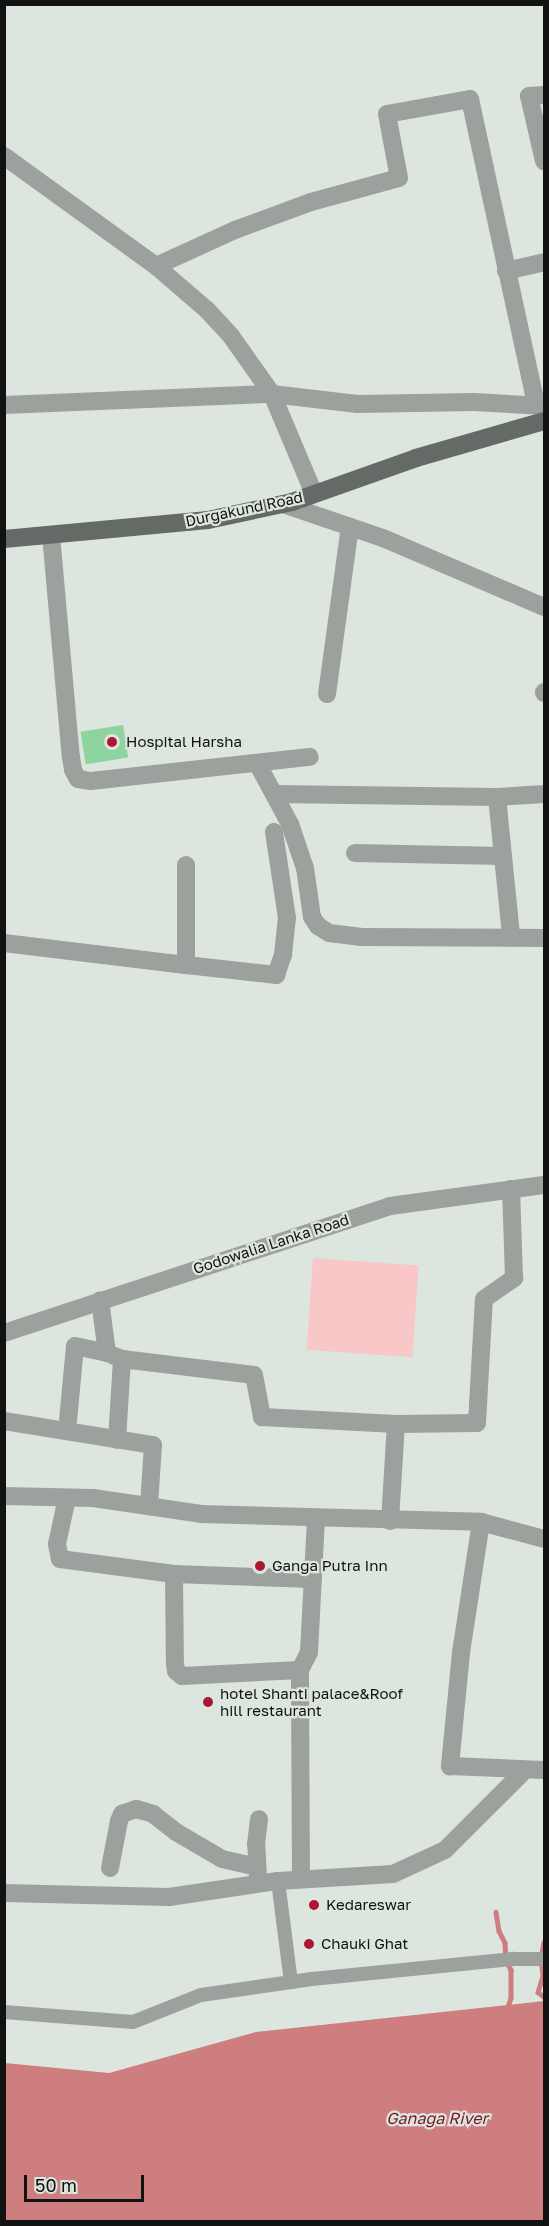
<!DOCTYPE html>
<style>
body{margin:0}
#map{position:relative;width:549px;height:2226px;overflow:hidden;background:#dde5df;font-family:"Golos Text",sans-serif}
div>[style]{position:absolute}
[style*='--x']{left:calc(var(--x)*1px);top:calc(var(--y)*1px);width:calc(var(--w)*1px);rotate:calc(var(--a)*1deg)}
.green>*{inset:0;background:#f9c7c7;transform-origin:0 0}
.water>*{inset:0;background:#cf7e80}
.stream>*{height:4.5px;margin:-2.25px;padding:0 2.25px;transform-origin:2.25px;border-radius:2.25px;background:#cf7e80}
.building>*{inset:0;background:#8fd39f;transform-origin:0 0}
.pedestrian>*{height:14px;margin:-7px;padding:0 7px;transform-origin:7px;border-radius:7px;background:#9da19e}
.minor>*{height:18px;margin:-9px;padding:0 9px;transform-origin:9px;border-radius:9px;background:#9da19e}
.tertiary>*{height:18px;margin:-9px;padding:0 9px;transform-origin:9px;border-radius:9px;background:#9da19e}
.primary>*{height:18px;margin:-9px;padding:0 9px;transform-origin:9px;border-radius:9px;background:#646a65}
.dots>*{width:16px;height:16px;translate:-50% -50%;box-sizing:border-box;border:3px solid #dde5df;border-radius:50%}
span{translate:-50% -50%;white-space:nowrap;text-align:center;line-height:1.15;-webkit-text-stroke:4.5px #dde5df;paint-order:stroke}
.street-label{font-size:15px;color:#101311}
.poi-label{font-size:15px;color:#101311}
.left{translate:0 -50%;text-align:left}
.water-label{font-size:16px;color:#771625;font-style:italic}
.frame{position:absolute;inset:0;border:6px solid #101311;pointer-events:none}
.scale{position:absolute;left:24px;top:2175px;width:120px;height:27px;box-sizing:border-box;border:3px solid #101311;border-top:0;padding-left:8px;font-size:18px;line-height:21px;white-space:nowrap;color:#101311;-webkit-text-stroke:4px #dde5df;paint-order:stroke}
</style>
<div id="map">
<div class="green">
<i style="left:313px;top:1258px;width:106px;height:92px;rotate:4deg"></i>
</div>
<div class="water">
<i style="clip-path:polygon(544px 2001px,544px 2221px,5px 2221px,5px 2063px,109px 2073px,256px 2032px)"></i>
</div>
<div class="stream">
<i style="--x:496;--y:1912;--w:19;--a:81"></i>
<i style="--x:499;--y:1931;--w:13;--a:63"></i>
<i style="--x:505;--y:1943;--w:17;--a:87"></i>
<i style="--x:506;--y:1960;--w:11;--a:63"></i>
<i style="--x:511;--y:1970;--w:28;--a:90"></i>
<i style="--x:511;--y:1998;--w:13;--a:108"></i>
<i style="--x:544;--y:1942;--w:17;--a:100"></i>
<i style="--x:541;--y:1959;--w:17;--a:83"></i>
<i style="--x:543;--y:1976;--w:17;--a:107"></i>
<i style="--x:538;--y:1992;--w:8;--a:40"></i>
</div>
<div class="building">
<i style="left:123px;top:725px;width:33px;height:43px;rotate:81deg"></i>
</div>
<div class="pedestrian">
<i style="--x:278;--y:1881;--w:102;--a:82.7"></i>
<i style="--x:4;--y:2012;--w:129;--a:4.4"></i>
<i style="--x:133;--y:2022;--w:73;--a:-21.7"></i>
<i style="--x:201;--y:1995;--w:112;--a:-8.2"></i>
<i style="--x:312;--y:1979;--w:203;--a:-5.7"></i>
<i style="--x:514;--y:1959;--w:30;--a:0"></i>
</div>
<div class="minor">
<i style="--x:544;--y:95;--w:15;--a:176"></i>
<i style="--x:529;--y:96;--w:67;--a:77"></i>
<i style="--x:4;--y:156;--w:188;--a:35.9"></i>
<i style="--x:156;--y:266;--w:67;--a:40.8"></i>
<i style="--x:207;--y:310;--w:35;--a:47"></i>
<i style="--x:231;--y:336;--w:71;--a:54.7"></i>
<i style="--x:272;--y:394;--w:108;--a:67.2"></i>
<i style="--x:156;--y:266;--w:87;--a:-24.5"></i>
<i style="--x:235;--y:230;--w:81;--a:-20.2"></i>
<i style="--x:311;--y:202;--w:91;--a:-15.3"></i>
<i style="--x:399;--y:178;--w:65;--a:-100.6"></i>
<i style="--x:387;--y:114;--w:84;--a:-10.2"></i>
<i style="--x:470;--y:99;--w:313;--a:77.8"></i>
<i style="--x:506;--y:271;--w:39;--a:-13"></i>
<i style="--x:4;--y:405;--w:268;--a:-2.4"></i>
<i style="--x:272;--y:394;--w:86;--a:6.7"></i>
<i style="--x:357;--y:404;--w:117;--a:-1"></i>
<i style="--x:474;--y:402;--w:70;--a:3.3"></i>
<i style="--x:283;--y:504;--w:106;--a:18.8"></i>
<i style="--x:383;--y:538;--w:175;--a:23.2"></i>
<i style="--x:51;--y:535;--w:223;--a:84.9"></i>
<i style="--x:71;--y:757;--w:13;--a:81"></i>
<i style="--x:73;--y:770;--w:10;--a:61"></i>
<i style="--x:78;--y:779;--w:13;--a:9"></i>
<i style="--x:91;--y:781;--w:220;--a:-6.3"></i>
<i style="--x:544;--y:693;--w:1;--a:-90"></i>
<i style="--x:327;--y:694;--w:169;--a:-82.2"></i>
<i style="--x:257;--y:763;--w:69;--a:61.6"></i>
<i style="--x:290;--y:824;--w:46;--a:71.2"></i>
<i style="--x:305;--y:868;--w:49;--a:81.9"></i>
<i style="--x:312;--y:917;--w:11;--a:56"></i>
<i style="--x:318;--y:926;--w:13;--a:32"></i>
<i style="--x:329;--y:933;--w:33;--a:7"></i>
<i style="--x:362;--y:937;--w:182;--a:0.3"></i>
<i style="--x:274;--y:794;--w:223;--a:0.8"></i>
<i style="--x:497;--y:797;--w:47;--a:-3.7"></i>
<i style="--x:497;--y:797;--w:140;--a:84.2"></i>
<i style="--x:355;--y:853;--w:148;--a:1.2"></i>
<i style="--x:4;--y:943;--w:183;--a:6.9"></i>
<i style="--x:186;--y:965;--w:100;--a:-90"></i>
<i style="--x:186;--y:965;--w:91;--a:6.3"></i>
<i style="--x:276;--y:975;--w:21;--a:-71"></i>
<i style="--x:283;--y:955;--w:37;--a:-84"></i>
<i style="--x:287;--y:918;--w:87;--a:-98.6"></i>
<i style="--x:112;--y:1355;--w:11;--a:22"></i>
<i style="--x:122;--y:1359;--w:81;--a:93.5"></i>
<i style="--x:122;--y:1359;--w:133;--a:6.9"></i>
<i style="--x:254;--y:1375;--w:43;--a:79.2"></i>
<i style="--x:262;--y:1417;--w:134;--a:3"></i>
<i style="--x:4;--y:1421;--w:151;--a:9.2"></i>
<i style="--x:153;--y:1445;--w:61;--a:93.8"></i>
<i style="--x:67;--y:1431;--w:85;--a:-84.6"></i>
<i style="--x:75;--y:1346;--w:33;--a:12"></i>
<i style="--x:107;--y:1353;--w:53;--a:-97.5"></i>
<i style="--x:4;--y:1496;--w:89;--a:1.3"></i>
<i style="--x:93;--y:1498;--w:109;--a:8.4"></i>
<i style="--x:201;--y:1514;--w:280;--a:1.6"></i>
<i style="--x:481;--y:1522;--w:65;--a:15.1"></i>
<i style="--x:67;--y:1498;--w:47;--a:102.3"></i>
<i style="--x:57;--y:1544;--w:15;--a:79"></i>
<i style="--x:60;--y:1559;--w:115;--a:7.5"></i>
<i style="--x:174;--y:1574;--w:139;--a:2.1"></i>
<i style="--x:390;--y:1521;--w:97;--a:-86.5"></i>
<i style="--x:396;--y:1424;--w:81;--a:-0.7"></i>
<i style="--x:477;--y:1423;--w:124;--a:-86.8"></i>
<i style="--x:484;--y:1299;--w:37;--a:-35"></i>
<i style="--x:514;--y:1278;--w:89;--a:-91.9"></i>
<i style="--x:481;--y:1522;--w:133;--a:98.7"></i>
<i style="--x:461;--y:1653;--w:114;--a:95.6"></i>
<i style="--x:450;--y:1766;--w:94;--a:2.4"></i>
<i style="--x:174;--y:1574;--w:89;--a:89.4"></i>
<i style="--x:175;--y:1663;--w:8;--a:83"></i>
<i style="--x:176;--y:1671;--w:8;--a:40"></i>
<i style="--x:182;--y:1676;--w:118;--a:-2.9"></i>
<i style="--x:110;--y:1868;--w:48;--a:-79.2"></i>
<i style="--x:119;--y:1821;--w:8;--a:-67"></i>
<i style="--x:122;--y:1814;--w:15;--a:-20"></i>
<i style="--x:136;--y:1809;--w:18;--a:16"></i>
<i style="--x:153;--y:1814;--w:29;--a:38"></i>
<i style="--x:176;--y:1832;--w:53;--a:30.4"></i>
<i style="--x:222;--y:1859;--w:36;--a:13"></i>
<i style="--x:258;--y:1877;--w:33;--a:-93"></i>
<i style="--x:256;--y:1844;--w:25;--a:-83"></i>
<i style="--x:301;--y:1879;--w:209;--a:-90.3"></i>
<i style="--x:300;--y:1670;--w:20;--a:-63"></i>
<i style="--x:309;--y:1652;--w:133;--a:-87"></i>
<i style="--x:4;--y:1893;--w:165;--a:1.4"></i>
<i style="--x:169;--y:1897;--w:110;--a:-8.4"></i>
<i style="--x:278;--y:1881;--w:115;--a:-3.5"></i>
<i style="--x:393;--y:1874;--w:57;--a:-24.8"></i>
<i style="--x:445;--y:1850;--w:112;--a:-45"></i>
</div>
<div class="tertiary">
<i style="--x:4;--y:1333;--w:406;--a:-18.2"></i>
<i style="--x:390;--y:1206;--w:155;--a:-7.8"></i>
</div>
<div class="primary">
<i style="--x:4;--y:539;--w:205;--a:-5.3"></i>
<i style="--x:208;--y:520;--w:86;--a:-12.1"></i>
<i style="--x:292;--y:502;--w:132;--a:-19.5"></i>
<i style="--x:416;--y:458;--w:133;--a:-16.1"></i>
</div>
<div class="dots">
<i style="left:112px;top:742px;background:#ab1634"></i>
<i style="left:260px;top:1566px;background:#ab1634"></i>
<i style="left:208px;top:1702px;background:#ab1634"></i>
<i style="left:314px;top:1905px;background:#ab1634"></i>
<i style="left:309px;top:1944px;background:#ab1634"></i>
</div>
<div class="street-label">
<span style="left:244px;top:509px;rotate:-12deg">Durgakund Road</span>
<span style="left:271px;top:1244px;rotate:-18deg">Godowalia Lanka Road</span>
</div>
<div class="poi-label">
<span class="left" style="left:126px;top:742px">Hospital Harsha</span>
<span class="left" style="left:272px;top:1566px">Ganga Putra Inn</span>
<span class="left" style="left:220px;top:1702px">hotel Shanti palace&amp;Roof<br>hill restaurant</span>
<span class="left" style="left:326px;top:1905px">Kedareswar</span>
<span class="left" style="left:321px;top:1944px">Chauki Ghat</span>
</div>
<div class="water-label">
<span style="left:437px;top:2118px">Ganaga River</span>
</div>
<div class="frame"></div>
<div class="scale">50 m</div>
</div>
